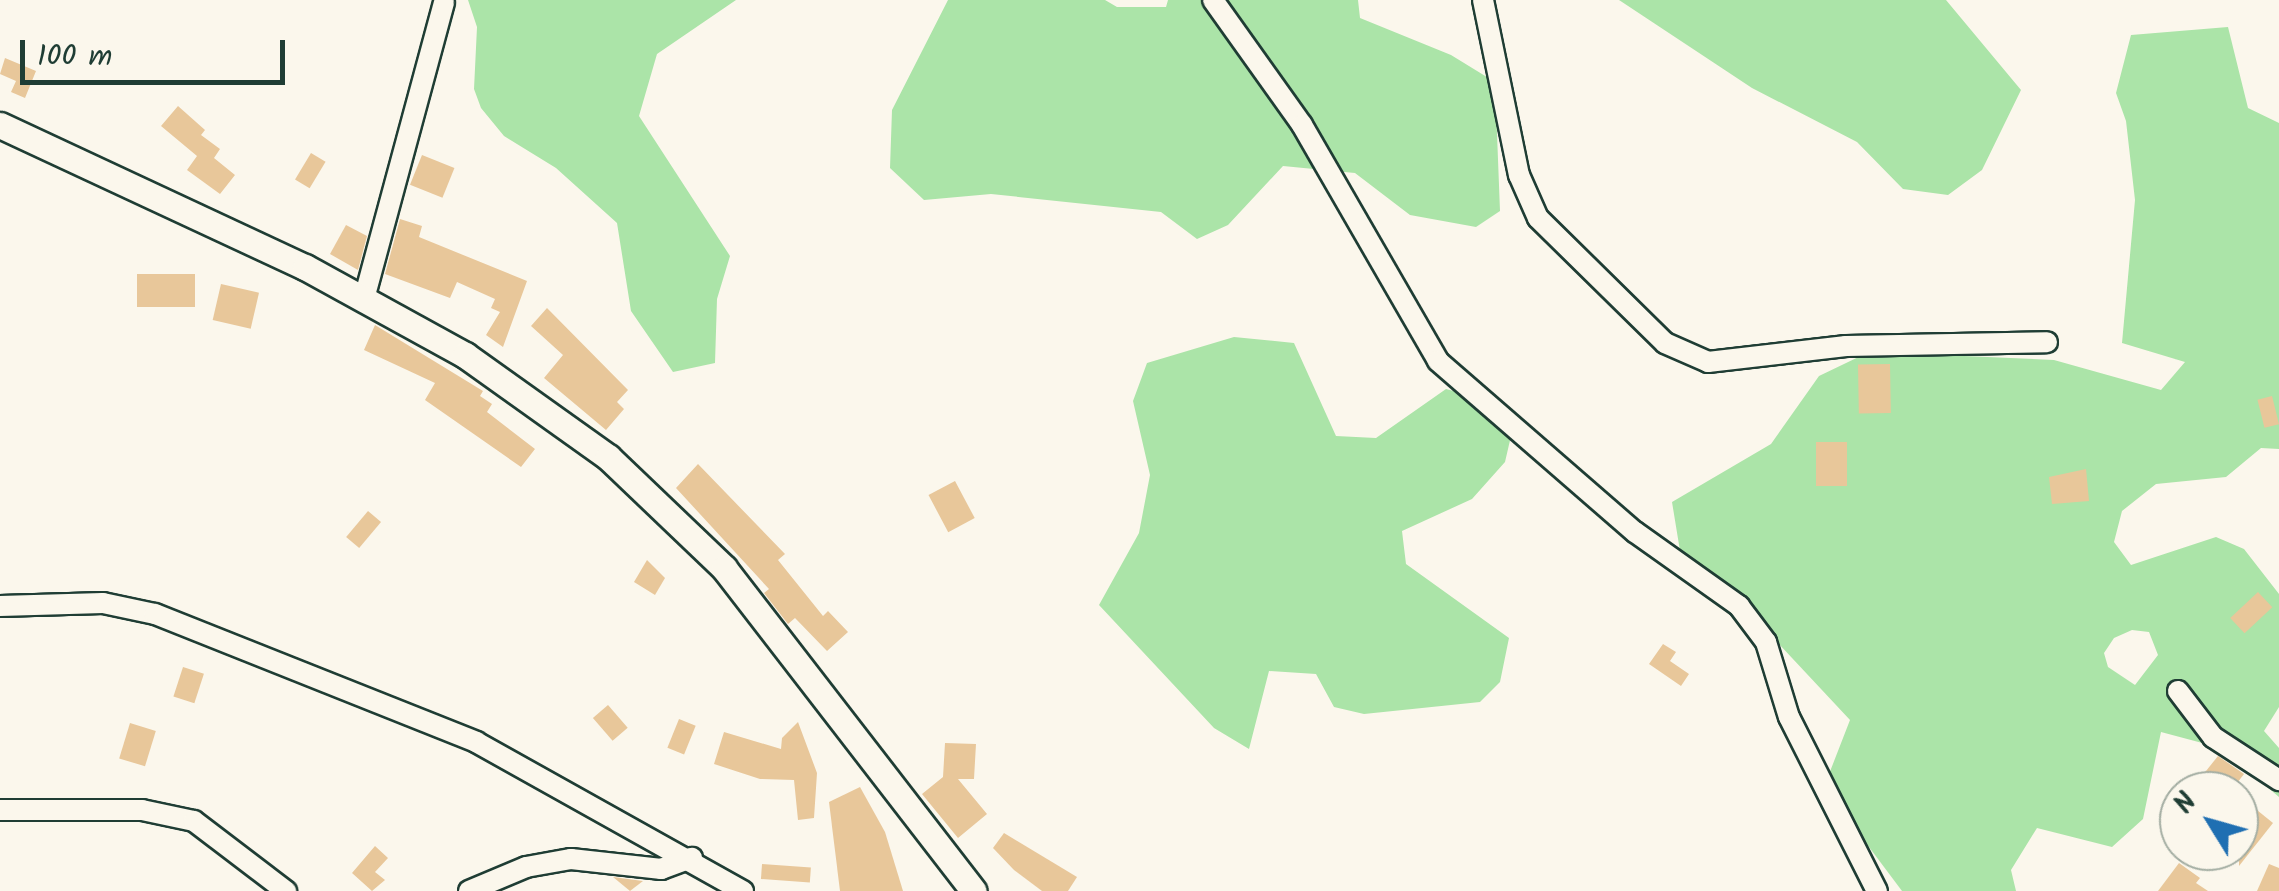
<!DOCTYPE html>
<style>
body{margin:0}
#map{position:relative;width:2279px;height:891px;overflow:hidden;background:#fbf7ec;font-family:Kalam,sans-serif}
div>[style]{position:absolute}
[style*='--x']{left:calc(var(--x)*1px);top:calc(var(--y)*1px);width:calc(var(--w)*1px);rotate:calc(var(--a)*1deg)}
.green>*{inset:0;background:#abe4a8}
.building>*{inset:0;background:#e8c79a;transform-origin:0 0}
.roads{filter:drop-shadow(2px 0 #1f3d34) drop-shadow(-2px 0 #1f3d34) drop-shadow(0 2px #1f3d34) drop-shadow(0 -2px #1f3d34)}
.minor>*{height:20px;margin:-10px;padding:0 10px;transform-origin:10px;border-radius:10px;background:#fbf7ec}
.tertiary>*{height:25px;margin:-12.5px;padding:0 12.5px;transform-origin:12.5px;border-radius:12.5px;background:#fbf7ec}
span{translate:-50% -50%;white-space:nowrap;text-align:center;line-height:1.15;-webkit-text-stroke:9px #fbf7ec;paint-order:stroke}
.north{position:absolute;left:2159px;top:771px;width:100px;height:100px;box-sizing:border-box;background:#fbf7ec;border:2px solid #a3ada2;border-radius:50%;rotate:307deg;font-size:28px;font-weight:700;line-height:40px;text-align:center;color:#1f3d34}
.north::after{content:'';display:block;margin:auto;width:35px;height:45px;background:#1f6fb2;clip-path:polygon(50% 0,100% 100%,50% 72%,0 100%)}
.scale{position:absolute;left:20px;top:40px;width:265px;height:45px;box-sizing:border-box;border:5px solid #1f3d34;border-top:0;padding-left:12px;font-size:30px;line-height:35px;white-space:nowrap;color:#1f3d34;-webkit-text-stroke:8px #fbf7ec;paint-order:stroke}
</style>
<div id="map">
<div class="green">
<i style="clip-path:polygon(468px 0,736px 0,657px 54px,639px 116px,730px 256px,717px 299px,715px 363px,673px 372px,631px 311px,617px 223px,556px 168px,504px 136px,481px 108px,474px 89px,477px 27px)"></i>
<i style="clip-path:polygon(948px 0,1105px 0,1117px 7px,1166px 7px,1168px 0,1358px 0,1360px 18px,1451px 55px,1495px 82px,1500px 211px,1476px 227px,1410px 215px,1355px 173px,1283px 166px,1228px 225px,1197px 239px,1161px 212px,991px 194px,924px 200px,890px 168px,892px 110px)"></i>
<i style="clip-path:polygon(1619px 0,1946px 0,2021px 90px,1982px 170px,1948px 195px,1903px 189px,1857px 142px,1752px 88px)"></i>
<i style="clip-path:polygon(evenodd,2228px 27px,2248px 108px,2279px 123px,2279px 449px,2261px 448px,2226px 477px,2156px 484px,2122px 511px,2114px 542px,2131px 565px,2216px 537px,2244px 549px,2279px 594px,2279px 707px,2264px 731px,2279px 748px,2279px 797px,2221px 748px,2161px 732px,2143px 819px,2112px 847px,2037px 828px,2011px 870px,2016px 891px,1902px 891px,1824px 787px,1850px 720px,1737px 599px,1681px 557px,1672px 502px,1771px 444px,1819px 376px,1896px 339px,1964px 356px,2054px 360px,2161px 390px,2185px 362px,2122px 343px,2135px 200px,2126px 121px,2116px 93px,2131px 35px,2228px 27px,2132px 630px,2149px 632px,2158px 655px,2135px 685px,2108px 667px,2104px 653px,2114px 638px,2132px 630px)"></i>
<i style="clip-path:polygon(1234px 337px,1294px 343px,1336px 436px,1376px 438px,1446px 389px,1495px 402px,1514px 423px,1505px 462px,1472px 499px,1402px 531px,1406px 564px,1509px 638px,1500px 682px,1480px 702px,1364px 714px,1334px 707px,1316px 674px,1269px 671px,1249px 749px,1214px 728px,1099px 605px,1139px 533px,1150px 475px,1133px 401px,1147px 363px)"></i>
</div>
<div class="building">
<i style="clip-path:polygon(5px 58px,36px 71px,25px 98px,11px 92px,16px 81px,0 74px)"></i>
<i style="clip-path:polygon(178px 106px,205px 130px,201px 135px,220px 149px,214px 158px,235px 175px,220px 194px,187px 170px,197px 156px,161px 126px)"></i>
<i style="left:311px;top:153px;width:17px;height:31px;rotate:31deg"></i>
<i style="left:422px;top:155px;width:35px;height:32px;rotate:22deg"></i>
<i style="clip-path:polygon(400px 219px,422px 226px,419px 237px,527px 281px,503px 347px,486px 335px,500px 312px,491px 308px,495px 299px,457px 282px,450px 298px,385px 274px)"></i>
<i style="clip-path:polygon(346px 225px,367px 236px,358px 270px,330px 254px)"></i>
<i style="left:195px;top:274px;width:33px;height:58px;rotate:90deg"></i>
<i style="left:221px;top:284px;width:39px;height:37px;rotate:13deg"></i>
<i style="clip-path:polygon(547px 308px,628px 390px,617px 402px,624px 409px,606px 430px,544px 378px,563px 355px,531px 326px)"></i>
<i style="clip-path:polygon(375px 325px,483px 391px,480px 396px,492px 404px,487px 412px,535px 449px,521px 467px,425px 400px,435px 383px,364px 350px)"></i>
<i style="left:1890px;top:364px;width:49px;height:32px;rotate:89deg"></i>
<i style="left:2272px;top:396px;width:29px;height:15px;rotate:76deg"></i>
<i style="left:1816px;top:442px;width:31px;height:44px"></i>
<i style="clip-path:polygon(698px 464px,785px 554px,778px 560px,823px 616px,828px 611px,848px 632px,827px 651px,795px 618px,788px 624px,764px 593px,769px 589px,676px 488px)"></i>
<i style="clip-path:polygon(2086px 469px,2089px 501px,2052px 504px,2049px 477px)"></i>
<i style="left:955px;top:481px;width:42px;height:30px;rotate:62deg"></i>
<i style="left:368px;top:511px;width:17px;height:34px;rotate:40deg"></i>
<i style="clip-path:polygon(647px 560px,665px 578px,655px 595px,634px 582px)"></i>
<i style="left:2258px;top:592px;width:21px;height:38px;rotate:47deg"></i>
<i style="clip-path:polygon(1663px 644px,1676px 652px,1670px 661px,1689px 674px,1681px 686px,1649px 664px)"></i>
<i style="left:183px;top:667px;width:22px;height:31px;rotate:18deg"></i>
<i style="left:608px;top:705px;width:30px;height:20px;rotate:49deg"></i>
<i style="left:679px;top:719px;width:18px;height:31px;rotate:22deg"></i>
<i style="clip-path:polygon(798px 722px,817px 773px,814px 818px,798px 820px,794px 780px,760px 779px,714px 764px,724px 732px,781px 749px,782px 738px)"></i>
<i style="left:130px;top:723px;width:27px;height:37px;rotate:17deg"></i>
<i style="clip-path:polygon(945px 743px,976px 744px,974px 779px,958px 779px,987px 814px,958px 838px,922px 794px,943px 777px)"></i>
<i style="clip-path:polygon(2218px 756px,2244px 774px,2231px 791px,2190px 791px)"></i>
<i style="clip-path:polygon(860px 787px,885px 832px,903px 891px,840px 891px,829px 802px)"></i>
<i style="clip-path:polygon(2247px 802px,2273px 823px,2239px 866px,2239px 812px)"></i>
<i style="clip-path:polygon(1004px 833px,1077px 877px,1068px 891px,1042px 891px,1014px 870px,993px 848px)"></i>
<i style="clip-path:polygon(375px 846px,388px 858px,375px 872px,385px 880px,372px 891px,352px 873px)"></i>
<i style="clip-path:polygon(2179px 863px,2200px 878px,2196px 883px,2208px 891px,2158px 891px)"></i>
<i style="left:762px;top:864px;width:49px;height:15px;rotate:4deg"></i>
<i style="clip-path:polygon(2269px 864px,2279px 868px,2279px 891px,2257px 891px)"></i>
<i style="clip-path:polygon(613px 877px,643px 881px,630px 891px)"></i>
</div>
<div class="roads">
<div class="minor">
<i style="--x:1213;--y:0;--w:153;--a:54.5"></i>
<i style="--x:1302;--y:125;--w:272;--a:60"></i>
<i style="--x:1438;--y:361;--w:261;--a:41"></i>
<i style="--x:1635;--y:532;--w:128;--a:35.4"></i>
<i style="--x:1739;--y:606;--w:45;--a:53.1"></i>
<i style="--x:1766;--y:642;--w:78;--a:73"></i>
<i style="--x:1789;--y:717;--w:195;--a:63.2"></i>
<i style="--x:1483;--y:0;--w:179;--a:78.4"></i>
<i style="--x:1519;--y:175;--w:47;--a:66.2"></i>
<i style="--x:1538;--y:218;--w:178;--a:44.5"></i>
<i style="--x:1665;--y:343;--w:47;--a:23.8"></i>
<i style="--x:1708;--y:362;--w:139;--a:-6.6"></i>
<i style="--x:1846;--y:346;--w:201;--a:-1.1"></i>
<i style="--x:364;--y:299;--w:307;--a:-74.9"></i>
<i style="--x:0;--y:606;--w:103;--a:-1.7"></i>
<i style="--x:103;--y:603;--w:53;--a:11.9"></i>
<i style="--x:155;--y:614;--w:346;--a:21.7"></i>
<i style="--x:476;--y:742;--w:306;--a:29.2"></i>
<i style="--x:2178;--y:691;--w:58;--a:52.7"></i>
<i style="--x:2213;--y:737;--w:79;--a:33.1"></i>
<i style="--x:0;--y:810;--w:142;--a:0"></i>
<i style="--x:142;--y:810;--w:53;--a:11.9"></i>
<i style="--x:194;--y:821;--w:116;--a:37.3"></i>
<i style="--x:469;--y:891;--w:62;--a:-22.8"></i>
<i style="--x:526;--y:867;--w:46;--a:-10.1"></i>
<i style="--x:571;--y:859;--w:91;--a:6.3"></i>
<i style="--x:661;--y:869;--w:33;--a:-20"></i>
</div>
<div class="tertiary">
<i style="--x:0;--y:125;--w:336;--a:25"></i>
<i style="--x:305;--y:267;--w:183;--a:28.8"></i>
<i style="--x:465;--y:355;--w:176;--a:35.5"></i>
<i style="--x:608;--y:457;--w:161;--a:43.7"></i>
<i style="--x:724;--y:568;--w:408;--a:52.3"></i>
</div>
</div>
<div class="north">N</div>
<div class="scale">100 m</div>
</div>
